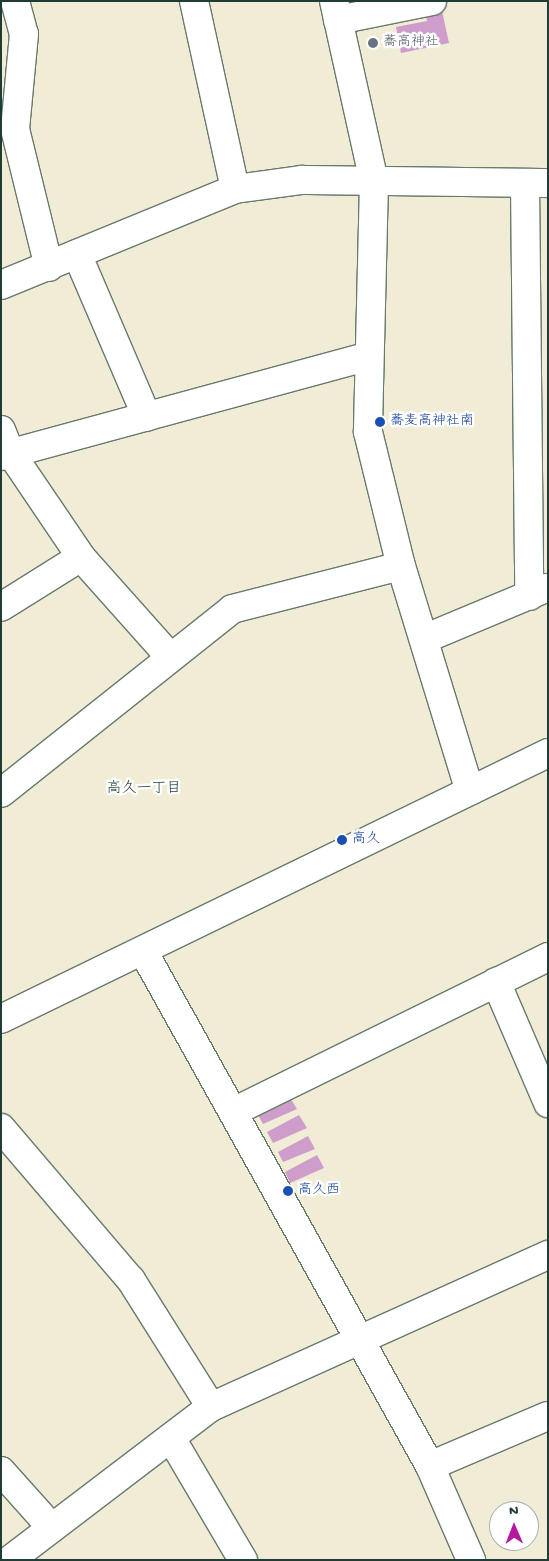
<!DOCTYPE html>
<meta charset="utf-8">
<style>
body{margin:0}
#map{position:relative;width:549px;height:1561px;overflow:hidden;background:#f0ecd5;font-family:"Gochi Hand","Klee One",sans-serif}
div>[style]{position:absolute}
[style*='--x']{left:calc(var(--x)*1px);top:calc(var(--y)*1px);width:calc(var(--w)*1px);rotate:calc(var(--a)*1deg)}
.building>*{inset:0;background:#ce9dcc}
.roads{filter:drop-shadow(1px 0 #687a6c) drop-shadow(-1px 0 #687a6c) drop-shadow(0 1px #687a6c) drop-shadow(0 -1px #687a6c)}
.minor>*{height:28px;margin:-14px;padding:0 14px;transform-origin:14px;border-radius:14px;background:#fff}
.dots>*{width:14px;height:14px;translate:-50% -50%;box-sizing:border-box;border:2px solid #fff;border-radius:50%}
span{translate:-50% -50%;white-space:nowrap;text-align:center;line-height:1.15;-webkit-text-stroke:5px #fff;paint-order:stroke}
.worship-label{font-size:14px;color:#5b616d}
.left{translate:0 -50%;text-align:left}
.transit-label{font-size:14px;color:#164399}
.neighbourhood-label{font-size:15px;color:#1f3d34}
.frame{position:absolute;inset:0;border:2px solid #1f3d34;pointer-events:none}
.north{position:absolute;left:489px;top:1501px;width:50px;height:50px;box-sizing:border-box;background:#fff;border:1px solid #a5b1ae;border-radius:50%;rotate:359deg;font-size:14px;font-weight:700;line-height:20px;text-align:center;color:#1f3d34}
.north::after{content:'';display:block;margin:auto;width:18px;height:22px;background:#b5179e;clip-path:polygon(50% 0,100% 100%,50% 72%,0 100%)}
</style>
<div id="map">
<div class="building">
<i style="clip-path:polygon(442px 11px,449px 43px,401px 53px,396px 27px,427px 21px,426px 14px)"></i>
<i style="clip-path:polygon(289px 1096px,297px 1109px,263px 1124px,257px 1113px)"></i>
<i style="clip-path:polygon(299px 1115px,307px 1128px,273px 1143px,267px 1132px)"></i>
<i style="clip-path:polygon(308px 1136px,315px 1149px,283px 1162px,278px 1152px)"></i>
<i style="clip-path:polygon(317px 1155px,324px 1168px,290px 1183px,285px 1172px)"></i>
</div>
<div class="roads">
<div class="minor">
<i style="--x:15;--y:1;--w:34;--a:75"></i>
<i style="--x:24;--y:34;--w:95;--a:95.4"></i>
<i style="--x:15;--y:129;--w:142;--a:76.2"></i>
<i style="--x:194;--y:1;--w:192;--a:77.7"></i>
<i style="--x:334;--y:1;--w:185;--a:77.5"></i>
<i style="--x:374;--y:182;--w:250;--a:91.4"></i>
<i style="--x:368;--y:432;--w:138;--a:76.2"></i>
<i style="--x:401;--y:566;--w:235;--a:73"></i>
<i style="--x:338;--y:20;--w:96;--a:-11.4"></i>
<i style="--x:525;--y:183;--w:413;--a:89.4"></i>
<i style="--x:77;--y:254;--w:177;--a:66.8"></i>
<i style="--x:1;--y:285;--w:253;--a:-22.3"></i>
<i style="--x:235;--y:189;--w:68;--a:-7.7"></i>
<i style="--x:302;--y:180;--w:246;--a:0.7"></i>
<i style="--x:1;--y:430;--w:24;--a:68"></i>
<i style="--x:10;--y:452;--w:127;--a:55.9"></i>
<i style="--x:81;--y:557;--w:134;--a:48.3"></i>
<i style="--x:1;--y:456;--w:381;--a:-15.2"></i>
<i style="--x:1;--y:607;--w:94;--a:-32"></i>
<i style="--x:424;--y:639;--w:132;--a:-22.7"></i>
<i style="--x:1;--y:793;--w:295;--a:-38.5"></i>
<i style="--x:232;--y:609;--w:174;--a:-14.3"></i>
<i style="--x:143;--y:951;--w:590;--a:60.87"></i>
<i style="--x:430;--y:1466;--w:103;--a:66.4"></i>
<i style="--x:496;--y:982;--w:132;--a:66.7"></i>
<i style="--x:1;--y:1019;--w:608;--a:-25.93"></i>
<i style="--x:233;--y:1112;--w:351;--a:-26.2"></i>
<i style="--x:1;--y:1128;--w:200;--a:49.5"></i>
<i style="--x:131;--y:1280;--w:150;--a:57.8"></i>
<i style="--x:171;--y:1438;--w:142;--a:59.5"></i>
<i style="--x:430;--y:1466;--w:128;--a:-23"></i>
<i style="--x:1;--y:1471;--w:75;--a:48.2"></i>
<i style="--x:10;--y:1560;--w:253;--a:-37.3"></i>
<i style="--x:211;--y:1407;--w:370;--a:-24.3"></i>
</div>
</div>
<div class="dots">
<i style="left:373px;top:43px;background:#6b7280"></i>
<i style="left:380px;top:422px;background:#1a4fb4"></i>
<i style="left:342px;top:840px;background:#1a4fb4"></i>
<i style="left:288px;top:1191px;background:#1a4fb4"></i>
</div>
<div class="worship-label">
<span class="left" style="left:383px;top:43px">蕎高神社</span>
</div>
<div class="transit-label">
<span class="left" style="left:390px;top:422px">蕎麦高神社南</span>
<span class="left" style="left:352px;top:840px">高久</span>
<span class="left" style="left:298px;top:1191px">高久西</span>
</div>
<div class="neighbourhood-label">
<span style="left:144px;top:790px">高久一丁目</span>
</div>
<div class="frame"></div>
<div class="north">N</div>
</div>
